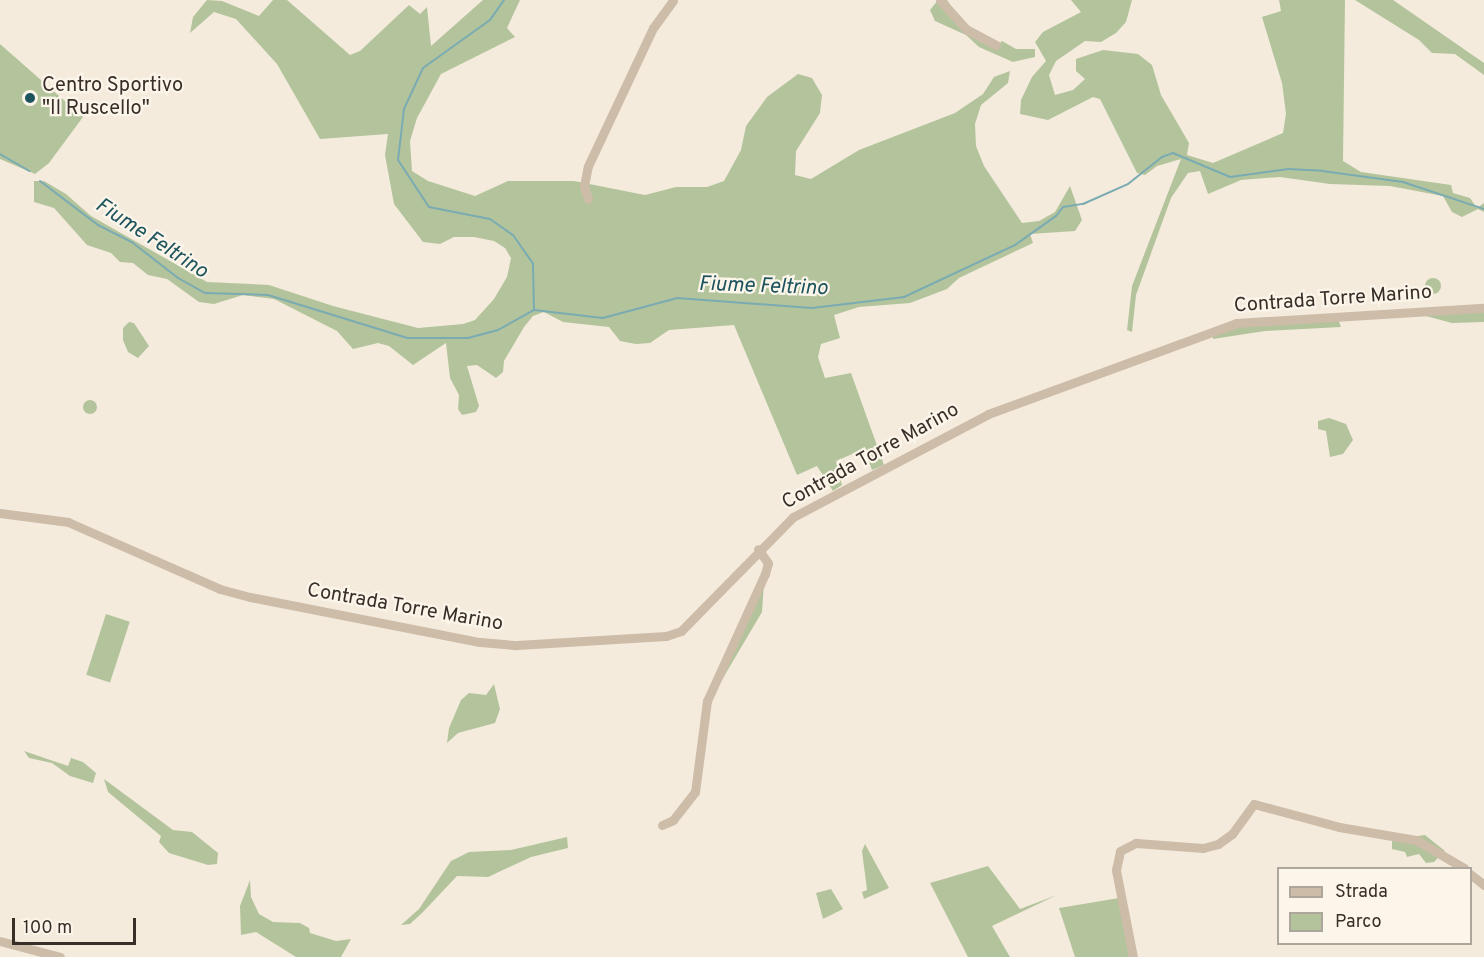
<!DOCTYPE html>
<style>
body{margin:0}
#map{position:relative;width:1484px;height:957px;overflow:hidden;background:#f4ebdd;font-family:Overpass,sans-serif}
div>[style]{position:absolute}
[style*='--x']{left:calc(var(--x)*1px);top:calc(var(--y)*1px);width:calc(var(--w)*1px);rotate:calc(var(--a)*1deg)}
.green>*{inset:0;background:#b3c49c;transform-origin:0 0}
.round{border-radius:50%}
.stream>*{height:2px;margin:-1px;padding:0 1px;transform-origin:1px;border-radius:1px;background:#7aabb2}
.minor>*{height:9px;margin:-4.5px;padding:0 4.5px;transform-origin:4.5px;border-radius:4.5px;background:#cdbca8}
.dots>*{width:16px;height:16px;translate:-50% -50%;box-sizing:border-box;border:3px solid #fbf5ea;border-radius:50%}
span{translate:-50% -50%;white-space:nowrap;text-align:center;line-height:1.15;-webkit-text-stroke:4.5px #fbf5ea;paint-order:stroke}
.poi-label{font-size:20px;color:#392f29}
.left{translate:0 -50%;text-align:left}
.street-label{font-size:20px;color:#392f29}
.water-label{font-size:21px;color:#1c535d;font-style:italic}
.legend{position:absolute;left:1277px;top:867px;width:195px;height:78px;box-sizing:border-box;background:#fbf5ea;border:2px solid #ada69d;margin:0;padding:8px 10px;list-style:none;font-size:18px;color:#392f29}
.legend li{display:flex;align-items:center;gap:12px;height:30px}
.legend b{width:30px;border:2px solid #ada69d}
.scale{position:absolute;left:12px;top:918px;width:124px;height:27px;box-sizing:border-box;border:3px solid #392f29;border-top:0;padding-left:8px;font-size:18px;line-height:21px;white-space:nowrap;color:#392f29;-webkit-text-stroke:4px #fbf5ea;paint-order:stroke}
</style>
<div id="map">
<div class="green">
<i style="clip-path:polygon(207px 0,222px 1px,259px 16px,273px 0,287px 0,350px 55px,360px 51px,409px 5px,420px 14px,427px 7px,431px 46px,483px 0,520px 0,507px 28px,515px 37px,441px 74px,417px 118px,410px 141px,412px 171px,428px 181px,475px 196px,508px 181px,574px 181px,645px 195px,676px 187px,707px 187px,724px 181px,741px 150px,746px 126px,767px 97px,798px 74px,812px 78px,822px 95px,820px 113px,796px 151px,795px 175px,811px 179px,859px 150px,955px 113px,983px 94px,994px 77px,1010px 71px,1008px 83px,981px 105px,975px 124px,976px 146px,984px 166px,1022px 223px,1039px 221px,1055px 212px,1070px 186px,1082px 220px,1075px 231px,1030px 234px,1033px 243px,959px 278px,947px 289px,910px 303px,859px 307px,834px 315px,840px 338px,821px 344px,818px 357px,825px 378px,851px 373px,884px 465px,872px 470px,864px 449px,836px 461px,842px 485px,833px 491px,817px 466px,797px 475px,734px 325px,669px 330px,650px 343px,636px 344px,620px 341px,609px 327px,563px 322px,544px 312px,533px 316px,524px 327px,504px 361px,503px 372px,496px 378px,477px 365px,467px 366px,479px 406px,476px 412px,462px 415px,458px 409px,459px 395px,450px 378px,446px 343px,413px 365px,389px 346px,378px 343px,353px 349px,337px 331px,274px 299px,243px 295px,214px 304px,199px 302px,167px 279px,148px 275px,133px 263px,120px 262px,111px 253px,87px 245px,54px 208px,34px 202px,34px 181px,44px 181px,66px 194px,91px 216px,207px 282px,269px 285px,333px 306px,418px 328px,463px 324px,475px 320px,494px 299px,507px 277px,511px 258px,505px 248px,494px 241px,474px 237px,454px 237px,440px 244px,423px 242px,394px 204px,385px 155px,388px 134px,320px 139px,277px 64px,236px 19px,214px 12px,190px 33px,193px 17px)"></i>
<i style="clip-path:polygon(938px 0,947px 0,961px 21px,998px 45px,1002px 41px,1016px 49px,1035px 49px,1035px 57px,1013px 62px,979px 47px,966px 35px,935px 21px,930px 10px)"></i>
<i style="clip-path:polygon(1071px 0,1132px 0,1126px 22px,1116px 33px,1101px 42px,1085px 41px,1056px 61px,1049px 75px,1055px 95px,1073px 90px,1085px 79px,1076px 71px,1076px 59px,1103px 50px,1138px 54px,1152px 65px,1161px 95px,1189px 143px,1187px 155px,1213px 163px,1283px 133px,1286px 114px,1282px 83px,1262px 17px,1281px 11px,1279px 0,1345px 0,1343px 161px,1361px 172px,1451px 185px,1453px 193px,1470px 198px,1477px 208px,1484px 203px,1484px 212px,1478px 209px,1462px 217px,1452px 212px,1443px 196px,1390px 186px,1330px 184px,1280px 177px,1241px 180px,1208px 194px,1200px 171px,1188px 173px,1171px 198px,1136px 295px,1132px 332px,1127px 330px,1132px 286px,1181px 159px,1157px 166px,1145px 175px,1137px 173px,1100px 99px,1093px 97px,1048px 120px,1020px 114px,1021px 100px,1032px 77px,1046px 61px,1035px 42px,1043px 32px,1081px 12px)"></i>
<i style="clip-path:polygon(1355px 0,1393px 0,1484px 63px,1484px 75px,1455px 54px,1432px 53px,1419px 40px)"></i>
<i style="clip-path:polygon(0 44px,83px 117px,49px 163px,35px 174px,0 159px)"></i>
<i class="round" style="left:1425px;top:278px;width:16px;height:16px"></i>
<i style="clip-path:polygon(1484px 311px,1484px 322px,1452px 323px,1422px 315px)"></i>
<i style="clip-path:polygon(1338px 319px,1341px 327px,1265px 331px,1213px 339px,1213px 334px,1238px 326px)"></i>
<i style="clip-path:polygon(129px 322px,134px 323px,149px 346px,138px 358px,128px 352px,123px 340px,123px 328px)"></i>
<i class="round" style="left:83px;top:400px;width:14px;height:14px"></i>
<i style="clip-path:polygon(1329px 418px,1346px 424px,1353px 440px,1343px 454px,1330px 457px,1326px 431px,1318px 429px,1318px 421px)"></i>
<i style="clip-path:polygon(764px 582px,762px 612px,710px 700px)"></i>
<i style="left:106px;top:614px;width:25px;height:64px;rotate:18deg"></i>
<i style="clip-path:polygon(494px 684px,500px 709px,495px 723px,458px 733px,447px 743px,449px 728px,461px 700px,469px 693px,486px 695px)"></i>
<i style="clip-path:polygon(24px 751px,68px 766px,71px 758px,83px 762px,96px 773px,93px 783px,70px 776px,52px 763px,29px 758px)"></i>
<i style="clip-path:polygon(104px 779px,173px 830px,192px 832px,218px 853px,217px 864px,208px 865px,169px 853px,159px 842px,161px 836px,108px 792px)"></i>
<i style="clip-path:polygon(1425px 835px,1445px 851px,1434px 862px,1426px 863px,1419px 854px,1407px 857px,1405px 852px,1392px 849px,1392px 840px)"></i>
<i style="clip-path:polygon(567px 837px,568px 848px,531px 857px,488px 877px,457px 876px,423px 912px,410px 924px,401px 925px,419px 909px,451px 861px,469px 852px,511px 850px)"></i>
<i style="clip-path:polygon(865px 844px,889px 888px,864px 899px,862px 892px,867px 890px,862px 851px)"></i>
<i style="clip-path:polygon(988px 866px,1020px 909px,1057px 895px,992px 926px,1010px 957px,968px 957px,930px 883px)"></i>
<i style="clip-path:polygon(250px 880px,251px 897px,259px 914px,273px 922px,300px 923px,309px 928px,310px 933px,336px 941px,351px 939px,341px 957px,296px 957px,256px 932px,241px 935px,240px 906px)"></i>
<i style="clip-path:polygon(831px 889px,843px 909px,823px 919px,816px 893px)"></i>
<i style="clip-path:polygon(1119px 898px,1132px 957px,1075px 957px,1059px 908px)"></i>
</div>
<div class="stream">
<i style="--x:504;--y:0;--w:24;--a:125"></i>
<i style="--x:490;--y:20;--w:82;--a:144.4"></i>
<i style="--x:423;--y:68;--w:45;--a:114.9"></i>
<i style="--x:404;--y:109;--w:51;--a:96.7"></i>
<i style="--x:398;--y:160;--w:56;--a:56.6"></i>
<i style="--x:429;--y:207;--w:62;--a:11.1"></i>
<i style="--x:490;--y:219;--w:28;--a:35"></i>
<i style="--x:513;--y:235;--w:35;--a:55"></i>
<i style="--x:533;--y:264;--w:46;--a:88.8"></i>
<i style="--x:0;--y:154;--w:34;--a:30"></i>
<i style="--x:40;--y:181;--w:73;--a:37.2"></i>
<i style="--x:98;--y:225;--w:39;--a:27"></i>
<i style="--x:133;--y:243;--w:57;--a:37.9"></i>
<i style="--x:178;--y:278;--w:31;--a:29"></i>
<i style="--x:205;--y:293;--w:63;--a:1.8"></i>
<i style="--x:268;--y:295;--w:146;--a:17.1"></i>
<i style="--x:408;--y:338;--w:60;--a:0"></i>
<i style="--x:468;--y:338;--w:31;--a:-15"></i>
<i style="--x:498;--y:330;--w:41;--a:-29.1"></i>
<i style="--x:534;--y:310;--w:69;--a:6.6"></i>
<i style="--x:603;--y:318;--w:77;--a:-15.1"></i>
<i style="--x:677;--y:298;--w:135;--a:4.2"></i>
<i style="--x:812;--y:308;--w:93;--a:-6.8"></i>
<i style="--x:904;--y:297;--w:123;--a:-25.1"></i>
<i style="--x:1015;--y:245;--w:50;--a:-35.3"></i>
<i style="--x:1056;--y:216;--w:11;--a:-52"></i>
<i style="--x:1063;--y:207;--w:20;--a:-9"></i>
<i style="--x:1083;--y:204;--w:49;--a:-24"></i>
<i style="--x:1128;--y:184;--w:43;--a:-38.5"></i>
<i style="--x:1162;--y:157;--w:12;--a:-20"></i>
<i style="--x:1173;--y:153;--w:62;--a:22.8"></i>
<i style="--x:1230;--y:177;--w:59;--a:-7.9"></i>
<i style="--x:1288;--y:169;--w:34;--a:3"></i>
<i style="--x:1322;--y:171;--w:82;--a:7.7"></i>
<i style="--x:1403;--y:182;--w:85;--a:18.4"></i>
</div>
<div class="minor">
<i style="--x:940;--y:0;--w:39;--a:48"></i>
<i style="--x:966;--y:29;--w:34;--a:28"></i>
<i style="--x:588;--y:199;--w:14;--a:-107"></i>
<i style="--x:584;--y:186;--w:20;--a:-79"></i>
<i style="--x:588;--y:166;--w:153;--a:-64.8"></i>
<i style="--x:653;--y:28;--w:34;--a:-54"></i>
<i style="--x:0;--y:513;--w:69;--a:7.5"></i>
<i style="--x:68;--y:522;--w:166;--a:23.8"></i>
<i style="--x:220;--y:589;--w:31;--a:15"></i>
<i style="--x:250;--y:597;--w:234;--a:11.1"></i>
<i style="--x:480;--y:642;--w:37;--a:5"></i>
<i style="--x:517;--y:645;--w:149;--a:-3.5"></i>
<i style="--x:666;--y:636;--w:16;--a:-18"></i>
<i style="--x:681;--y:631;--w:160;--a:-45.5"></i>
<i style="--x:793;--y:517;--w:221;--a:-27.8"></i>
<i style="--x:988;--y:414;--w:264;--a:-20.1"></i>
<i style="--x:1236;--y:323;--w:248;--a:-3.5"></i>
<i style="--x:662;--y:825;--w:12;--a:-24"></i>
<i style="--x:673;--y:820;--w:36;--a:-52"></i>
<i style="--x:695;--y:792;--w:92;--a:-82.5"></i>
<i style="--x:707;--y:701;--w:140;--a:-65.5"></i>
<i style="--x:765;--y:574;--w:11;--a:-75"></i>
<i style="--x:768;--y:563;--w:17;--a:-126"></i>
<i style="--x:1470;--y:874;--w:18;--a:38"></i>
<i style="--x:0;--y:941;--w:62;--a:14.9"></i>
<i style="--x:1133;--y:957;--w:89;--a:-101.1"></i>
<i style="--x:1116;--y:870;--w:19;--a:-78"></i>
<i style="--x:1120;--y:851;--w:18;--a:-27"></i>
<i style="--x:1136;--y:843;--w:67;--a:4.3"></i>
<i style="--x:1203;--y:848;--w:16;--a:-15"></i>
<i style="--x:1218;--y:844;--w:17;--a:-36"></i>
<i style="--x:1232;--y:834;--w:37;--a:-54"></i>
<i style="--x:1254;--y:804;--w:88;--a:15.1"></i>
<i style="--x:1339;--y:827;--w:78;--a:9.6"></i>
<i style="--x:1416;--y:840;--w:56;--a:30.3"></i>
</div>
<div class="dots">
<i style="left:30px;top:98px;background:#1c535d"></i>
</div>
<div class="poi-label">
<span class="left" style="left:42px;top:98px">Centro Sportivo<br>"Il Ruscello"</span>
</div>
<div class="street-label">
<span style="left:1333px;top:300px;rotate:-4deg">Contrada Torre Marino</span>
<span style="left:871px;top:457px;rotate:-29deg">Contrada Torre Marino</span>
<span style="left:405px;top:608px;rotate:10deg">Contrada Torre Marino</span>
</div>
<div class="water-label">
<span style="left:151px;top:239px;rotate:33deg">Fiume Feltrino</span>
<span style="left:763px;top:287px;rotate:2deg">Fiume Feltrino</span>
</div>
<ul class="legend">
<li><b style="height:8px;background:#cdbca8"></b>Strada</li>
<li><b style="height:16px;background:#b3c49c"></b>Parco</li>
</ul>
<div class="scale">100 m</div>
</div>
